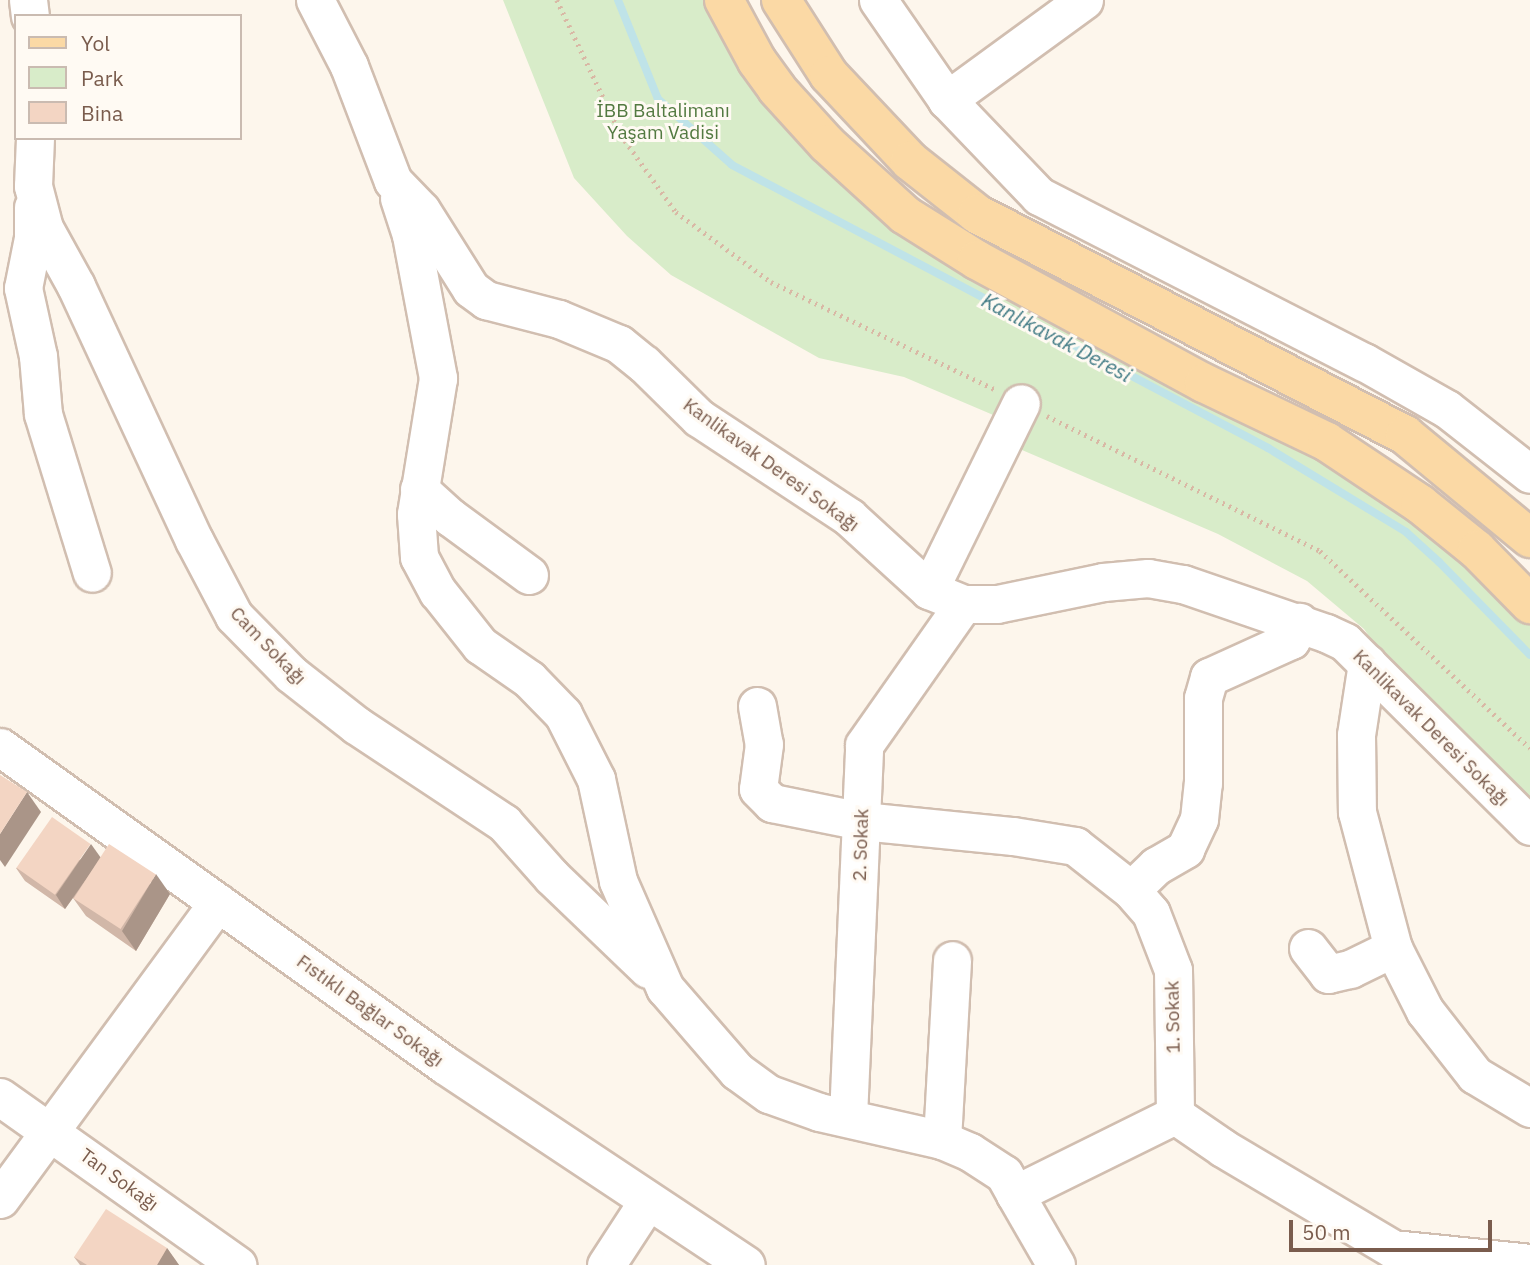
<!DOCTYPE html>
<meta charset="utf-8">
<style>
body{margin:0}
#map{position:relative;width:1530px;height:1265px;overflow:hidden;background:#fdf6ec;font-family:"IBM Plex Sans",sans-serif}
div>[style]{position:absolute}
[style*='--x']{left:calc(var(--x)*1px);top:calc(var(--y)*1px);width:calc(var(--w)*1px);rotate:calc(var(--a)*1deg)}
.green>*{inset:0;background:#d8ecc9}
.stream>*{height:8px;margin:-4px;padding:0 4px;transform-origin:4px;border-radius:4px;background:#bfe3e8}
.path>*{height:4.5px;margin-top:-2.25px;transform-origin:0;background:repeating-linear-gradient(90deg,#d9b8a5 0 2px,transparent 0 7px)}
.roads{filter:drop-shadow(2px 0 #d1beb0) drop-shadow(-2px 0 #d1beb0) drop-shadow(0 2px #d1beb0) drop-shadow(0 -2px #d1beb0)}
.minor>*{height:37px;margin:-18.5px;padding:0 18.5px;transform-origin:18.5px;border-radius:18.5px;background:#fff}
.major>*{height:38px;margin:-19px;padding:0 19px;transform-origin:19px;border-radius:19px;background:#fbd9a5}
.wall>*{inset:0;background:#d1b7a8}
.shaded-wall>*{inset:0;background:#aa9588}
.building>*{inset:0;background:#f3d5c3;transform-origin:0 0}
span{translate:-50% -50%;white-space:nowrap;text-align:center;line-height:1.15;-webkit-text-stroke:6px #fffaf3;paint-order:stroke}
.park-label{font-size:19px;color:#537a41}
.street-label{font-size:19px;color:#7a5c4d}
.water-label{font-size:21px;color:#437c86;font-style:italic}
.legend{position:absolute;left:14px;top:14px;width:228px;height:126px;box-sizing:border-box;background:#fffaf3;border:2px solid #cabbb1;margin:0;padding:9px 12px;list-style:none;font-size:21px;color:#7a5c4d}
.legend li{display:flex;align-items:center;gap:14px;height:35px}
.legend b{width:35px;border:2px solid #cabbb1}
.scale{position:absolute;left:1289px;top:1220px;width:203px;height:32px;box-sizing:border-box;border:4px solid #7a5c4d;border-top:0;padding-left:9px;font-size:21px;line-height:24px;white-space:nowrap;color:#7a5c4d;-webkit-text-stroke:5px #fffaf3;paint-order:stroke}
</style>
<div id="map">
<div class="green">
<i style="clip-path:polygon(503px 0,708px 0,843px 184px,1407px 507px,1530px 620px,1530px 807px,1378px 666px,1376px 646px,1364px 629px,1307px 581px,1218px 534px,1022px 450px,1018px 432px,1005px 420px,904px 377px,819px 358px,671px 275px,627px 236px,574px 178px)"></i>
</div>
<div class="stream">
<i style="--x:618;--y:0;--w:107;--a:68"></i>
<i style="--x:658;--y:99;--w:99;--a:41.7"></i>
<i style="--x:732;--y:165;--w:606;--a:27.83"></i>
<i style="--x:1268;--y:448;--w:162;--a:31.3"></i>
<i style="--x:1406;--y:532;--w:45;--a:42.3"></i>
<i style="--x:1439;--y:562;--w:130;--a:45.6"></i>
</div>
<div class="path">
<i style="--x:557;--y:0;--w:149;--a:64.6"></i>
<i style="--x:621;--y:135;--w:95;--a:54.5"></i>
<i style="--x:676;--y:212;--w:118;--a:36.4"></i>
<i style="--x:771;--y:282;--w:250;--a:25.6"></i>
<i style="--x:1047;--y:416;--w:305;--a:26.3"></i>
<i style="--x:1320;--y:551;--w:288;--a:43.2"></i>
</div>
<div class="roads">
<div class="minor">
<i style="--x:28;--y:0;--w:16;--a:83"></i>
<i style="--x:315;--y:0;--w:74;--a:62.7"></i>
<i style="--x:349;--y:66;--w:123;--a:69.1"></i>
<i style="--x:393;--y:181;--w:40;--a:46"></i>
<i style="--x:421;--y:210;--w:93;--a:57.7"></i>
<i style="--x:471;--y:289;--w:19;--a:36"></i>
<i style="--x:486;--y:300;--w:75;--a:14.6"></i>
<i style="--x:559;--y:319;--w:65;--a:22.6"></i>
<i style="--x:619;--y:344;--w:32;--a:39"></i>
<i style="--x:644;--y:364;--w:77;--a:44.5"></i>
<i style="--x:699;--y:418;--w:180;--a:33.4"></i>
<i style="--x:849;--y:517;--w:108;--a:42.4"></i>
<i style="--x:929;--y:590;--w:37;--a:22"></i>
<i style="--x:963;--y:604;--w:34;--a:0"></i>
<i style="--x:997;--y:604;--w:108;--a:-11.7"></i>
<i style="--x:1103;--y:582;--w:45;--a:-5.1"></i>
<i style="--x:1148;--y:578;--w:36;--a:10"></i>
<i style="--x:1183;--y:584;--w:151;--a:18.9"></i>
<i style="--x:1326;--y:633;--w:21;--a:25"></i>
<i style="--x:1345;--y:642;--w:261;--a:44.8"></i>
<i style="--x:878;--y:0;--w:121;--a:55.4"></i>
<i style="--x:1084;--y:0;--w:170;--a:143.9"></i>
<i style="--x:947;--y:100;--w:133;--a:46.2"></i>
<i style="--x:1039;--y:196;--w:365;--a:27.1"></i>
<i style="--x:1364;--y:362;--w:95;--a:29.5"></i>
<i style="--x:1447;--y:409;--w:105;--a:38.1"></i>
<i style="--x:35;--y:138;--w:48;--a:92.4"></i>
<i style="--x:33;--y:186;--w:43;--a:75.3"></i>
<i style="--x:44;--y:228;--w:66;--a:61.1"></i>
<i style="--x:76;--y:286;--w:280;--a:65.1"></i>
<i style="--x:194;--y:540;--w:86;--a:62.2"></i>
<i style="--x:234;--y:616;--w:81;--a:45.5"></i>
<i style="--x:291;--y:674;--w:83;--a:38.1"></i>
<i style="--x:356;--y:725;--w:178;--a:33.5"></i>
<i style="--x:504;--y:823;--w:72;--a:48.4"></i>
<i style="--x:552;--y:877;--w:133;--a:43.8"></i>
<i style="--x:399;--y:198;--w:39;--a:72"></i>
<i style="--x:411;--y:235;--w:146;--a:79.3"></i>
<i style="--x:438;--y:378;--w:138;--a:99.2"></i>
<i style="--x:416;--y:514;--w:43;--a:86"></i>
<i style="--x:419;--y:557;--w:40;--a:62"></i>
<i style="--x:438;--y:592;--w:68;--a:51.6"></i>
<i style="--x:480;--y:645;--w:60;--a:34.8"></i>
<i style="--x:529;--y:679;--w:49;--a:45.8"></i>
<i style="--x:563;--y:714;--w:73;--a:63.1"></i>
<i style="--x:596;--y:779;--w:104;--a:77.8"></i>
<i style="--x:618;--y:881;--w:117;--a:66.3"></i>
<i style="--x:665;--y:988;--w:110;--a:49.1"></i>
<i style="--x:737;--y:1071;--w:39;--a:36"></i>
<i style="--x:769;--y:1094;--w:53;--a:19.8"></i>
<i style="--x:819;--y:1112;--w:126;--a:12.8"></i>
<i style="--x:942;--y:1140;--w:30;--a:23"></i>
<i style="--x:970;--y:1152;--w:40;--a:32.9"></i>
<i style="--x:1004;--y:1174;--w:23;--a:61"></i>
<i style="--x:33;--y:207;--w:31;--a:90"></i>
<i style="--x:33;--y:238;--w:51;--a:101.3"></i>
<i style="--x:23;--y:288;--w:70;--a:77.6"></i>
<i style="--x:38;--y:356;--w:58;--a:85.1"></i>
<i style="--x:43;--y:414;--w:166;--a:72.9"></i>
<i style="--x:419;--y:489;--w:42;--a:42.1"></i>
<i style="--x:450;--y:517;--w:98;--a:36.3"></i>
<i style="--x:929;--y:590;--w:208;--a:-63.8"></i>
<i style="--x:1367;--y:663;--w:73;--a:98.7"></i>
<i style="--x:1356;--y:735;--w:77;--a:89.3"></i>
<i style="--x:1357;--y:812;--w:141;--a:75.2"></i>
<i style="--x:1393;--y:948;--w:71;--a:63.1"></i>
<i style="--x:1425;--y:1011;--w:81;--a:52"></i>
<i style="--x:1475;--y:1075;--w:64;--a:31"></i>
<i style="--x:757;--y:706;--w:39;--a:80"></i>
<i style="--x:764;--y:744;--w:45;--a:97.6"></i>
<i style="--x:758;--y:789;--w:20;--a:45"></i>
<i style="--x:772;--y:803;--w:92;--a:11.3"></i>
<i style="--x:862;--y:821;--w:152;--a:5.7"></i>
<i style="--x:1013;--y:836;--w:63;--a:9.2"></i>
<i style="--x:1075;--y:846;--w:71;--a:38.2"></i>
<i style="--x:1131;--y:890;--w:30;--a:49"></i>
<i style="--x:1151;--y:913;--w:61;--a:68.9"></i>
<i style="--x:1173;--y:970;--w:145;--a:89.2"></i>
<i style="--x:0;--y:747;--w:547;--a:35.55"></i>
<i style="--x:445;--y:1065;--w:361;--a:33.6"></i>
<i style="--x:1131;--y:890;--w:35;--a:-44"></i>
<i style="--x:1156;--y:866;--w:34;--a:-30"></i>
<i style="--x:1185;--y:849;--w:33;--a:-65"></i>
<i style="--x:1199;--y:819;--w:36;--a:-84"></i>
<i style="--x:1203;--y:783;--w:85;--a:-90"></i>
<i style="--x:1203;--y:698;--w:22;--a:-74"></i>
<i style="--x:1209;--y:677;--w:90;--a:-24.3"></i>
<i style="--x:1291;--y:640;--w:20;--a:-66"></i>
<i style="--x:1308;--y:948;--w:33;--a:52"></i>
<i style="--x:1328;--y:974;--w:23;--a:-13"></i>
<i style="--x:1350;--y:969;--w:48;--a:-26"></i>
<i style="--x:0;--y:1097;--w:291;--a:35.3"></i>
<i style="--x:1175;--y:1115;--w:58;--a:34.5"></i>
<i style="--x:1223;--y:1148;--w:198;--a:30.7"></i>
<i style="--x:1393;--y:1249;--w:138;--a:5.8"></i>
<i style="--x:848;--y:1117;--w:372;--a:-87.5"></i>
<i style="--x:864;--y:745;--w:172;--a:-54.9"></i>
<i style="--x:942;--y:1140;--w:180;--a:-86.8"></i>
<i style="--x:0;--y:1199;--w:368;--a:-53.7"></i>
<i style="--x:606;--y:1265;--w:75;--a:-56.9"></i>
<i style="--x:1056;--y:1265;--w:82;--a:-120"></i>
<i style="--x:1015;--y:1194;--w:178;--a:-26.3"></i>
</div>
<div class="major">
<i style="--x:724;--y:0;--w:69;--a:61.6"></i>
<i style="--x:757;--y:61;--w:34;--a:54"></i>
<i style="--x:777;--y:89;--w:74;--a:47.7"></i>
<i style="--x:827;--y:144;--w:105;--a:42.3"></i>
<i style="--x:905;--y:215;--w:85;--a:32"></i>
<i style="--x:977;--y:260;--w:258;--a:28.5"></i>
<i style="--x:1204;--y:383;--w:136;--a:25.6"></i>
<i style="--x:1327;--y:442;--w:112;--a:33.7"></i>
<i style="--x:1420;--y:504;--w:73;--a:38.9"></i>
<i style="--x:1477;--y:550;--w:76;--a:45.5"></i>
<i style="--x:781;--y:0;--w:89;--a:57.4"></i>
<i style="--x:829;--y:75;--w:118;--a:46.7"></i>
<i style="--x:910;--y:161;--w:85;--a:38.3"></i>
<i style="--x:977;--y:214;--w:482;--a:27.3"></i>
<i style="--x:1405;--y:435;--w:162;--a:39.5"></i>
</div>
</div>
<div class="wall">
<i style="clip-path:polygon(100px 857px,170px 894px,136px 951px,86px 916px,73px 898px,65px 909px,25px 881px,16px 868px)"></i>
<i style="clip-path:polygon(167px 1248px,179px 1265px,80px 1265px,74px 1257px)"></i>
</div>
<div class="shaded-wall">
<i style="clip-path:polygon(27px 792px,41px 812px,5px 867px,0 860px,0 834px)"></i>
<i style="clip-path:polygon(91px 844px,101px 858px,65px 909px,56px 895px)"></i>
<i style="clip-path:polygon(156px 874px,170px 894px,136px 951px,122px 931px)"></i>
<i style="clip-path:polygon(167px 1248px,179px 1265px,157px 1265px)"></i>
</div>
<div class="building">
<i style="clip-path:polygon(0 775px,27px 792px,0 834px)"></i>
<i style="left:52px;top:817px;width:47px;height:62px;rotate:35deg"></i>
<i style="left:109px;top:844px;width:56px;height:65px;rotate:33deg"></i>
<i style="clip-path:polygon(106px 1209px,167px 1248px,157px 1265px,87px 1265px,74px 1257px)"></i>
</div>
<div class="park-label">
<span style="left:663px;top:122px">İBB Baltalimanı<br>Yaşam Vadisi</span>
</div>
<div class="street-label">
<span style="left:771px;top:465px;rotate:36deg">Kanlikavak Deresi Sokağı</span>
<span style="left:268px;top:646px;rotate:46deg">Cam Sokağı</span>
<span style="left:1431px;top:728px;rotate:45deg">Kanlikavak Deresi Sokağı</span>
<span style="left:861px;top:845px;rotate:-88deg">2. Sokak</span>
<span style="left:370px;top:1011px;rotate:36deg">Fıstıklı Bağlar Sokağı</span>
<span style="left:1173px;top:1017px;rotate:-91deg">1. Sokak</span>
<span style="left:119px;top:1180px;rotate:36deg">Tan Sokağı</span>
</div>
<div class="water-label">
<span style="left:1057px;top:337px;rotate:28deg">Kanlıkavak Deresi</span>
</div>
<ul class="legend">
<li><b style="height:9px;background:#fbd9a5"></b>Yol</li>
<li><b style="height:19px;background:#d8ecc9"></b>Park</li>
<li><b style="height:19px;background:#f3d5c3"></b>Bina</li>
</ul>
<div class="scale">50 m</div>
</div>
